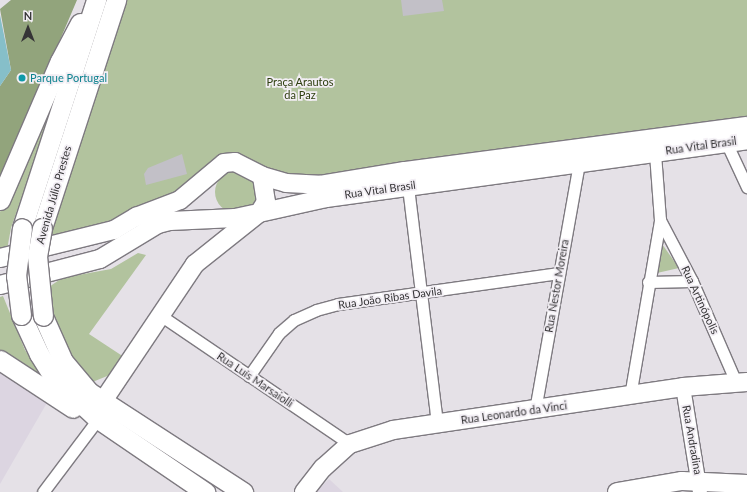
<!DOCTYPE html>
<meta charset="utf-8">
<style>
body{margin:0}
#map{position:relative;width:747px;height:492px;overflow:hidden;background:#e5e1e7;font-family:Lato,sans-serif}
div>[style]{position:absolute}
[style*='--x']{left:calc(var(--x)*1px);top:calc(var(--y)*1px);width:calc(var(--w)*1px);rotate:calc(var(--a)*1deg)}
.built>*{inset:0;background:#dcd5e1}
.green>*{inset:0;background:#b2c39e}
.round{border-radius:50%}
.forest>*{inset:0;background:#92a47c}
.water>*{inset:0;background:#86bfc9}
.building>*{inset:0;background:#c2c0c7}
.roads{filter:drop-shadow(1px 0 #7e7a80) drop-shadow(-1px 0 #7e7a80) drop-shadow(0 1px #7e7a80) drop-shadow(0 -1px #7e7a80)}
.minor>*{height:11px;margin:-5.5px;padding:0 5.5px;transform-origin:5.5px;border-radius:5.5px;background:#fff}
.tertiary>*{height:14px;margin:-7px;padding:0 7px;transform-origin:7px;border-radius:7px;background:#fff}
.primary>*{height:18px;margin:-9px;padding:0 9px;transform-origin:9px;border-radius:9px;background:#fff}
.trunk>*{height:19px;margin:-9.5px;padding:0 9.5px;transform-origin:9.5px;border-radius:9.5px;background:#fff}
.bridges{filter:drop-shadow(1px 0 #7e7a80) drop-shadow(-1px 0 #7e7a80) drop-shadow(0 1px #7e7a80) drop-shadow(0 -1px #7e7a80)}
.trunk-bridge>*{height:19px;margin:-9.5px;padding:0 9.5px;transform-origin:9.5px;border-radius:9.5px;background:#fff}
.dots>*{width:11px;height:11px;translate:-50% -50%;box-sizing:border-box;border:2px solid #f2eef4;border-radius:50%}
span{translate:-50% -50%;white-space:nowrap;text-align:center;line-height:1.15;-webkit-text-stroke:3.5px #f2eef4;paint-order:stroke}
.culture-label{font-size:11px;color:#0d838f}
.left{translate:0 -50%;text-align:left}
.park-label{font-size:11px;color:#2d3e0f}
.street-label{font-size:11px;color:#353436}
.north{position:absolute;left:8px;top:8px;width:40px;height:40px;-webkit-text-stroke:3px #f2eef4;paint-order:stroke;rotate:0deg;font-size:11px;font-weight:700;line-height:16px;text-align:center;color:#353436}
.north::after{content:'';display:block;margin:auto;width:14px;height:18px;background:#353436;clip-path:polygon(50% 0,100% 100%,50% 72%,0 100%)}
</style>
<div id="map">
<div class="built">
<i style="clip-path:polygon(0 373px,48px 401px,0 484px)"></i>
<i style="clip-path:polygon(329px 479px,343px 492px,316px 492px)"></i>
</div>
<div class="green">
<i style="clip-path:polygon(123px 0,747px 0,747px 121px,304px 179px,286px 179px,240px 158px,191px 187px,115px 223px,48px 242px)"></i>
<i style="clip-path:polygon(52px 96px,57px 97px,11px 228px,6px 255px,0 255px,0 212px)"></i>
<i class="round" style="left:215px;top:171px;width:42px;height:42px"></i>
<i style="clip-path:polygon(662px 244px,679px 268px,657px 273px)"></i>
<i style="clip-path:polygon(138px 253px,146px 255px,89px 334px,127px 359px,117px 372px,90px 383px,77px 369px,52px 323px,49px 287px,62px 278px,111px 269px)"></i>
<i style="clip-path:polygon(3px 296px,25px 350px,48px 384px,0 351px,0 297px)"></i>
</div>
<div class="forest">
<i style="clip-path:polygon(11px 0,77px 0,0 181px,0 86px,11px 70px,0 9px)"></i>
</div>
<div class="water">
<i style="clip-path:polygon(0 15px,11px 70px,0 86px)"></i>
</div>
<div class="building">
<i style="clip-path:polygon(401px 0,442px 0,444px 11px,403px 16px)"></i>
<i style="clip-path:polygon(182px 154px,187px 174px,146px 185px,144px 174px,148px 168px)"></i>
</div>
<div class="roads">
<div class="minor">
<i style="--x:726;--y:142;--w:50;--a:65"></i>
<i style="--x:408;--y:187;--w:239;--a:83"></i>
<i style="--x:660;--y:220;--w:69;--a:62.3"></i>
<i style="--x:692;--y:281;--w:110;--a:66.5"></i>
<i style="--x:648;--y:282;--w:44;--a:-1.3"></i>
<i style="--x:160;--y:315;--w:230;--a:34.2"></i>
<i style="--x:249;--y:376;--w:52;--a:-55.1"></i>
<i style="--x:279;--y:333;--w:20;--a:-41"></i>
<i style="--x:294;--y:320;--w:24;--a:-24"></i>
<i style="--x:316;--y:310;--w:23;--a:-15"></i>
<i style="--x:338;--y:304;--w:223;--a:-8"></i>
<i style="--x:630;--y:396;--w:179;--a:-80.3"></i>
<i style="--x:660;--y:220;--w:67;--a:-94.3"></i>
<i style="--x:535;--y:410;--w:252;--a:-79.9"></i>
<i style="--x:43;--y:492;--w:91;--a:-53"></i>
</div>
<div class="tertiary">
<i style="--x:683;--y:387;--w:106;--a:80.8"></i>
</div>
<div class="primary">
<i style="--x:259;--y:213;--w:13;--a:-58"></i>
<i style="--x:266;--y:202;--w:26;--a:-99"></i>
<i style="--x:0;--y:258;--w:117;--a:-13.8"></i>
<i style="--x:114;--y:230;--w:26;--a:-31"></i>
<i style="--x:136;--y:217;--w:47;--a:-21.1"></i>
<i style="--x:180;--y:200;--w:57;--a:-40.1"></i>
<i style="--x:224;--y:163;--w:11;--a:-5"></i>
<i style="--x:235;--y:162;--w:30;--a:27"></i>
<i style="--x:262;--y:176;--w:25;--a:16"></i>
<i style="--x:286;--y:183;--w:34;--a:3"></i>
<i style="--x:320;--y:185;--w:86;--a:-9.4"></i>
<i style="--x:405;--y:171;--w:345;--a:-7.5"></i>
<i style="--x:0;--y:285;--w:103;--a:-14.6"></i>
<i style="--x:100;--y:259;--w:68;--a:-31.1"></i>
<i style="--x:158;--y:224;--w:12;--a:-14"></i>
<i style="--x:170;--y:221;--w:65;--a:-2.6"></i>
<i style="--x:235;--y:218;--w:19;--a:-12"></i>
<i style="--x:103;--y:401;--w:165;--a:-56.1"></i>
<i style="--x:195;--y:264;--w:82;--a:-38.6"></i>
<i style="--x:259;--y:213;--w:69;--a:-12.6"></i>
<i style="--x:326;--y:198;--w:425;--a:-7.8"></i>
<i style="--x:304;--y:492;--w:31;--a:-52"></i>
<i style="--x:323;--y:468;--w:36;--a:-42"></i>
<i style="--x:350;--y:444;--w:45;--a:-18"></i>
<i style="--x:393;--y:430;--w:293;--a:-8.4"></i>
<i style="--x:683;--y:387;--w:64;--a:-4.5"></i>
<i style="--x:617;--y:492;--w:66;--a:-9.6"></i>
<i style="--x:682;--y:481;--w:65;--a:2.6"></i>
</div>
<div class="trunk">
<i style="--x:0;--y:200;--w:151;--a:-66.7"></i>
<i style="--x:60;--y:61;--w:43;--a:-62.2"></i>
<i style="--x:22;--y:228;--w:240;--a:-72"></i>
<i style="--x:42;--y:228;--w:240;--a:-72"></i>
<i style="--x:21;--y:315;--w:43;--a:65.2"></i>
<i style="--x:39;--y:354;--w:28;--a:58"></i>
<i style="--x:54;--y:378;--w:23;--a:43"></i>
<i style="--x:71;--y:394;--w:37;--a:43"></i>
<i style="--x:98;--y:419;--w:130;--a:34.3"></i>
<i style="--x:43;--y:316;--w:49;--a:66"></i>
<i style="--x:63;--y:361;--w:40;--a:50"></i>
<i style="--x:89;--y:392;--w:184;--a:33"></i>
<i style="--x:0;--y:360;--w:87;--a:33.3"></i>
</div>
</div>
<div class="bridges">
<div class="trunk-bridge">
<i style="--x:42;--y:228;--w:28;--a:100"></i>
<i style="--x:37;--y:256;--w:60;--a:84.3"></i>
<i style="--x:21;--y:315;--w:39;--a:-97"></i>
<i style="--x:16;--y:276;--w:48;--a:-82.9"></i>
</div>
</div>
<div class="dots">
<i style="left:22px;top:78px;background:#0f9aa8"></i>
</div>
<div class="culture-label">
<span class="left" style="left:30px;top:78px">Parque Portugal</span>
</div>
<div class="park-label">
<span style="left:300px;top:89px">Praça Arautos<br>da Paz</span>
</div>
<div class="street-label">
<span style="left:701px;top:146px;rotate:-8deg">Rua Vital Brasil</span>
<span style="left:380px;top:190px;rotate:-8deg">Rua Vital Brasil</span>
<span style="left:54px;top:195px;rotate:-74deg">Avenida Júlio Prestes</span>
<span style="left:557px;top:286px;rotate:-80deg">Rua Nestor Moreira</span>
<span style="left:390px;top:298px;rotate:-8deg">Rua João Ribas Davila</span>
<span style="left:700px;top:300px;rotate:65deg">Rua Artinópolis</span>
<span style="left:255px;top:380px;rotate:34deg">Rua Luís Marsaiolli</span>
<span style="left:514px;top:413px;rotate:-8deg">Rua Leonardo da Vinci</span>
<span style="left:692px;top:440px;rotate:80deg">Rua Andradina</span>
</div>
<div class="north">N</div>
</div>
